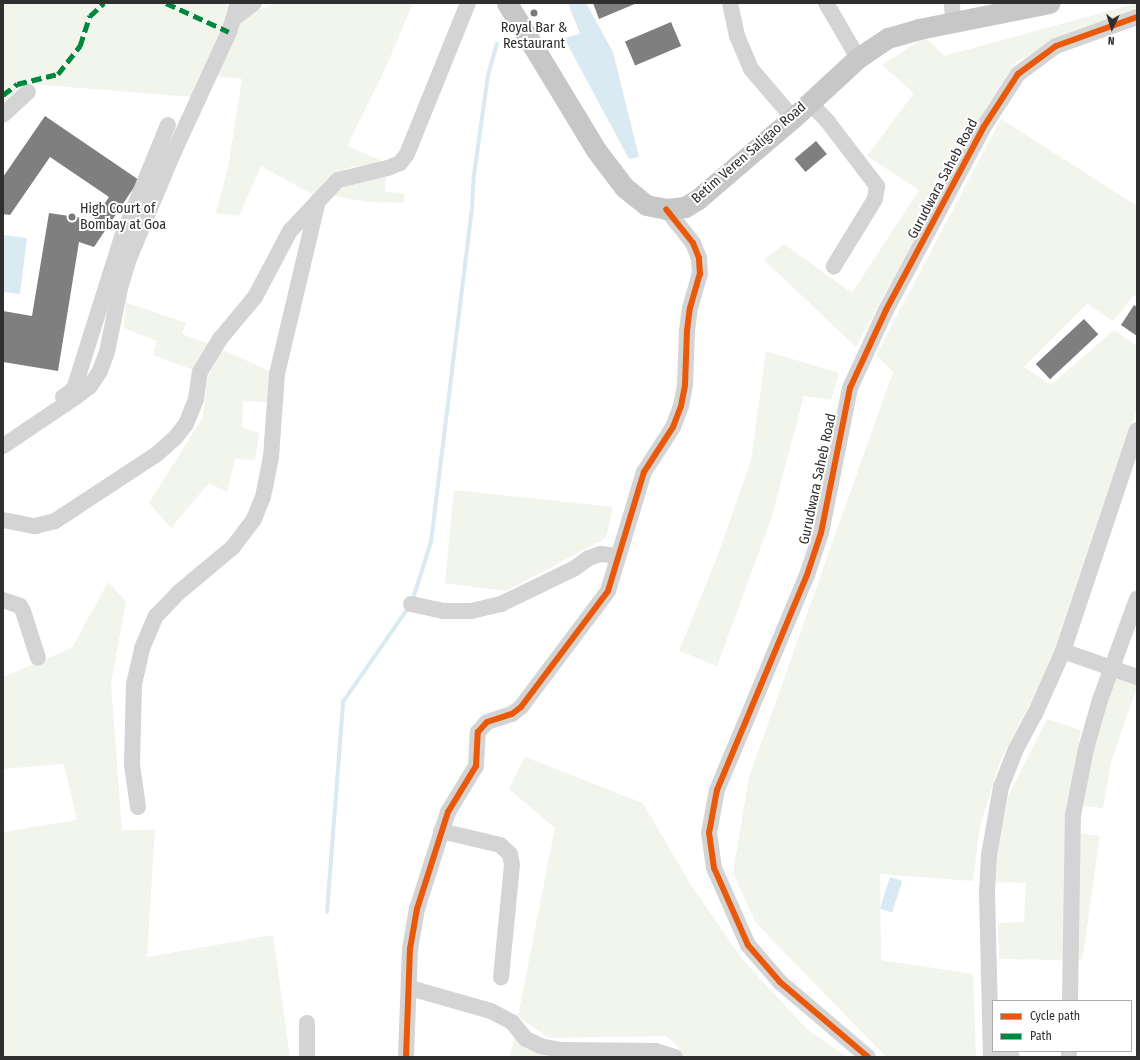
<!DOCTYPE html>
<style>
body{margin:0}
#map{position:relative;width:1140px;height:1060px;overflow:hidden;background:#fff;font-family:"Fira Sans Condensed",sans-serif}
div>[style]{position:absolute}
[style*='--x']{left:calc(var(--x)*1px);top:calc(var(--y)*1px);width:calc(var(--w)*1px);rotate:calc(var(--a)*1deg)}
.green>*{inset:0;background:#f1f5ec;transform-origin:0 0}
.water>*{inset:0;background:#d9eaf2;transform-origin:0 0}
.stream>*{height:3.5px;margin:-1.75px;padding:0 1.75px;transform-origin:1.75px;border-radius:1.75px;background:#d9eaf2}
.building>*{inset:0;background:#7f7f7f;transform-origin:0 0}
.minor>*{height:16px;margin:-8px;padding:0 8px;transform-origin:8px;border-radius:8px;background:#d4d4d4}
.major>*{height:21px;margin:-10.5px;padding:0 10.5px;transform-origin:10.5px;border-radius:10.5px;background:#c7c7c7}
.quiet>*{height:5px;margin-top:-2.5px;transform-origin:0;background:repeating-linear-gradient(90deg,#00873e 0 10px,transparent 0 15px)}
.cycleway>*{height:6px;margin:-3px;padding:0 3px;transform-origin:3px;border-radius:3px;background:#e8590c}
.dots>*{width:11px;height:11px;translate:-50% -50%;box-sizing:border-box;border:2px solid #fff;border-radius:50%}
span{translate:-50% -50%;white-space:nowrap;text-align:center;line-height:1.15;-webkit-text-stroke:4px #fff;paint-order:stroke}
.poi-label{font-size:14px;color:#2f2f2f}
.left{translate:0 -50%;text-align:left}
.street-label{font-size:14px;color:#2f2f2f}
.frame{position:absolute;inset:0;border:4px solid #2f2f2f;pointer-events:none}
.legend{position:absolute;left:992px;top:1000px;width:140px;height:52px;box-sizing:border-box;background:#fff;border:1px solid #acacac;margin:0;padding:5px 7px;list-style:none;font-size:12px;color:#2f2f2f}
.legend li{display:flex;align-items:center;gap:8px;height:20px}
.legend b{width:20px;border:1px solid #acacac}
.north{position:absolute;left:1092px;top:8px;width:40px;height:40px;-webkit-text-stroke:3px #fff;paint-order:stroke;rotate:184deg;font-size:11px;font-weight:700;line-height:16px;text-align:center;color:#2f2f2f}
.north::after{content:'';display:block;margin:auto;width:14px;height:18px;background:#2f2f2f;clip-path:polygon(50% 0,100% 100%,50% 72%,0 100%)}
</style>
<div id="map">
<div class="green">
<i style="clip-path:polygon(3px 3px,229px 3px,206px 77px,193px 97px,30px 84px,3px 107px)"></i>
<i style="clip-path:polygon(275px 3px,413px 3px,386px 67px,347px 146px,389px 164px,351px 167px,336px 174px,317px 197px,261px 166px,239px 216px,216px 213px,228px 168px,242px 79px,216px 76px,239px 18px)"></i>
<i style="clip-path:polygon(1137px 3px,1137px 11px,1067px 34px,1015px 63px,987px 106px,856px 347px,764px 260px,784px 244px,852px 293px,919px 190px,867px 156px,914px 93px,882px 65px,925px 37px,944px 56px)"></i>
<i style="clip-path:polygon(1001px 119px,1137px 206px,1137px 296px,1134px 295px,1113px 321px,1087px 304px,1024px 367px,1051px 385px,1114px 330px,1137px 346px,1137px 409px,1056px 653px,1000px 762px,980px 826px,973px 881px,880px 874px,881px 960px,973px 974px,976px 1057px,886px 1057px,756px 923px,733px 873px,749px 777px,893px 372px,876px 355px)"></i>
<i style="clip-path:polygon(386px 176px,385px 192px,404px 193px,404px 203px,366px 202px,331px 195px,355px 180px)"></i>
<i style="clip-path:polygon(125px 302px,186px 323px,182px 334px,209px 344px,196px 371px,153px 355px,157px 341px,124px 328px)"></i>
<i style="clip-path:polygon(221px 349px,269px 371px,267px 402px,243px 401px,242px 427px,259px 433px,255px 460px,235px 459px,227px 492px,209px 483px,171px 528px,149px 503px,203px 417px,207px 380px)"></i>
<i style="clip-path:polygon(766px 351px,839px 373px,831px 400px,804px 396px,771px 519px,717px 666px,679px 651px,717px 557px,751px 461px)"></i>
<i style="clip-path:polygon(454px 490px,613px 507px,606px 538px,506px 591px,445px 583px)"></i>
<i style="clip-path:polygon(108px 582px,126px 601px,111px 684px,122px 830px,155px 830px,147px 957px,273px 935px,290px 1057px,3px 1057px,3px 832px,77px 820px,64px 764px,3px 769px,3px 677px,72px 648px)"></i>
<i style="clip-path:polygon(1116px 677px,1137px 684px,1137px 687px,1112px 759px,1103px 808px,1083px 806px,1091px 753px)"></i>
<i style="clip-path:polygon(1047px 719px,1081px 730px,1066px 817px,1064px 960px,999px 959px,998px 923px,1024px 922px,1026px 883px,991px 882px,1008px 796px)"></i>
<i style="clip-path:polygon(525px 757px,643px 803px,689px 882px,742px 959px,808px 1030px,848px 1057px,682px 1057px,678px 1046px,666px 1036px,549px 1038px,518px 1016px,555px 828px,509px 789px)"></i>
<i style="left:1079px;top:833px;width:21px;height:125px;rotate:8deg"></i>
<i style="clip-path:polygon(514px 1038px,531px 1050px,549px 1056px,580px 1057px,510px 1057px)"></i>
</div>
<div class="water">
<i style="clip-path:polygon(568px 3px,586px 3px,613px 52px,639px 157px,629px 159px,564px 38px,580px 34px)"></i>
<i style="clip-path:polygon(3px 235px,27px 238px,20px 294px,3px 292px)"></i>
<i style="left:890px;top:877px;width:13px;height:33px;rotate:18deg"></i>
</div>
<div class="stream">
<i style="--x:413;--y:599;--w:60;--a:-72.5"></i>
<i style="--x:431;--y:542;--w:337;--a:-83"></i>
<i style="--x:472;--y:208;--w:33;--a:-87"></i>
<i style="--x:474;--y:175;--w:101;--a:-82"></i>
<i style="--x:488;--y:75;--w:32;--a:-74"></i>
<i style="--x:327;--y:912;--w:211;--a:-85.6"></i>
<i style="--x:343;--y:702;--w:116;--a:-55.2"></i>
</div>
<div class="building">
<i style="clip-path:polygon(593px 3px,637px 3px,599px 19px)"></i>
<i style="left:671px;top:22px;width:26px;height:50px;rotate:67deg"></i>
<i style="clip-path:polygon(45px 116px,139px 180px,94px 247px,79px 242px,58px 371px,3px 362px,3px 311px,32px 316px,49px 213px,83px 218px,82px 226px,89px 227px,109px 197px,50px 157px,10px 215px,3px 214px,3px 177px)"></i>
<i style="left:816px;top:141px;width:17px;height:28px;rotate:50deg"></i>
<i style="clip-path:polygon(1134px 305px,1137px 307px,1137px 336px,1121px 325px)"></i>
<i style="left:1084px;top:319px;width:21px;height:66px;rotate:47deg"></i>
</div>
<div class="minor">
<i style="--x:730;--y:3;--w:34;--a:78"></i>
<i style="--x:737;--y:36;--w:36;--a:67"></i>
<i style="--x:751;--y:69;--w:65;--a:49.4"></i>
<i style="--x:826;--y:3;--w:64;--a:59.8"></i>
<i style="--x:952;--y:3;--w:19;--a:87"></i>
<i style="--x:234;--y:18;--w:25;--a:-37"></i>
<i style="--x:809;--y:102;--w:28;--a:46"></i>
<i style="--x:828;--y:122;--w:81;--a:52.6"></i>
<i style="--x:877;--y:186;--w:13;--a:99"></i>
<i style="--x:875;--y:199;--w:79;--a:121.5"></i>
<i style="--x:3;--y:115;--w:34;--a:-43"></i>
<i style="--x:63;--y:397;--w:14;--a:-36"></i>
<i style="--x:74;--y:389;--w:159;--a:-72.5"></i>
<i style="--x:122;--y:237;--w:121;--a:-67.7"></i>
<i style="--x:3;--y:446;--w:88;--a:-33.9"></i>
<i style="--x:76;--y:397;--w:18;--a:-38"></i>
<i style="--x:90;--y:386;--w:18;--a:-56"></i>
<i style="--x:100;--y:371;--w:20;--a:-70"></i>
<i style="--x:107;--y:352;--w:65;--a:-78.5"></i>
<i style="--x:120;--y:288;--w:28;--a:-73"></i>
<i style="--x:128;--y:261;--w:114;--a:-67.3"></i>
<i style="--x:172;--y:156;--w:136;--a:-65.3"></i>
<i style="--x:229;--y:32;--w:30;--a:-73"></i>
<i style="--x:3;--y:520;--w:33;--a:11"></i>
<i style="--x:35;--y:526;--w:21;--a:-14"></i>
<i style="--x:55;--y:521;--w:122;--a:-33.3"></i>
<i style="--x:157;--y:454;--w:24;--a:-42"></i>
<i style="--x:175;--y:438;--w:18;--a:-52"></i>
<i style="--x:186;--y:424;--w:27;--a:-68"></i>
<i style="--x:196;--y:399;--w:27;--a:-82"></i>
<i style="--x:200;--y:372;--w:39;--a:-59"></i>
<i style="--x:220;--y:339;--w:55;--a:-50.2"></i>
<i style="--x:255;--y:297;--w:75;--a:-62.1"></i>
<i style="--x:290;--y:231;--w:70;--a:-46.7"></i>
<i style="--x:338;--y:180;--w:51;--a:-13.5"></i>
<i style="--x:388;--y:168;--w:13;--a:-23"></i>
<i style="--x:400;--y:163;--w:11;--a:-52"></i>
<i style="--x:407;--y:154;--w:163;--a:-68"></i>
<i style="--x:3;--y:600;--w:18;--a:19"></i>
<i style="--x:20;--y:606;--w:6;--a:59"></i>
<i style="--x:23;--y:611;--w:49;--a:72.3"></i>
<i style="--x:411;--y:604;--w:34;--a:12"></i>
<i style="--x:444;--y:611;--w:27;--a:0"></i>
<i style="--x:471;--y:611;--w:31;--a:-13"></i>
<i style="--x:501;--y:604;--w:82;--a:-25.9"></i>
<i style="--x:575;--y:568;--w:17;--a:-36"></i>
<i style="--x:589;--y:558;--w:12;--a:-20"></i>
<i style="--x:600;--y:554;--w:18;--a:6"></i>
<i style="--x:1063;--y:651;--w:78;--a:19.4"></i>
<i style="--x:138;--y:807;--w:42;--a:-98.1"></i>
<i style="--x:132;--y:765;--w:81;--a:-88.6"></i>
<i style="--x:134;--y:684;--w:39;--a:-77"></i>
<i style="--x:143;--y:646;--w:33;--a:-67"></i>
<i style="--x:156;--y:616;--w:32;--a:-46"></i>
<i style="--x:178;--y:593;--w:72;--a:-39.9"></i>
<i style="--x:233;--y:547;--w:35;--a:-53"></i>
<i style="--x:254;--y:519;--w:24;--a:-68"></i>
<i style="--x:263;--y:497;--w:41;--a:-78.7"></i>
<i style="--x:271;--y:457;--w:83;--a:-85.9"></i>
<i style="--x:277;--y:374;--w:178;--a:-76.7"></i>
<i style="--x:441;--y:831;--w:61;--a:13.3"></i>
<i style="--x:500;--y:845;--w:13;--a:42"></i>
<i style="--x:510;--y:854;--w:11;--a:80"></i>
<i style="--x:512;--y:865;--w:113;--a:95.6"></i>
<i style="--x:410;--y:988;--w:84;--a:15.9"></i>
<i style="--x:491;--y:1011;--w:24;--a:28"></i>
<i style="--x:512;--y:1022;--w:22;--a:51"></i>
<i style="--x:526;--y:1039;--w:17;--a:25"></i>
<i style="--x:541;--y:1046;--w:19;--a:12"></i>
<i style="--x:560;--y:1050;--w:96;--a:0.6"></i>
<i style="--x:656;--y:1051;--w:20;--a:18"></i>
<i style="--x:1070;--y:1001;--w:186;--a:-89.1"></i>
<i style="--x:1073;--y:815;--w:67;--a:-78.9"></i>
<i style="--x:1086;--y:749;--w:51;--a:-74.1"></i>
<i style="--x:1100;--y:700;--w:108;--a:-69.9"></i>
<i style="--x:307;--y:1023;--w:34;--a:90"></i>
<i style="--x:991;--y:1055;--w:21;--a:5"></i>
<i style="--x:406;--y:1057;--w:108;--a:-87.9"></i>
<i style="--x:410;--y:949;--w:41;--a:-80.1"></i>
<i style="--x:417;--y:909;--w:102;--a:-72.3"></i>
<i style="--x:448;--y:812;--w:54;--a:-58.7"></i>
<i style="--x:476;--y:766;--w:34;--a:-87"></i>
<i style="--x:478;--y:732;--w:13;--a:-48"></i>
<i style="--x:487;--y:722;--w:26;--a:-18"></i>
<i style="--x:512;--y:714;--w:11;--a:-38"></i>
<i style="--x:521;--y:707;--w:145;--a:-53.1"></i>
<i style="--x:608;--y:591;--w:124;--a:-73.2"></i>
<i style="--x:644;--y:472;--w:54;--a:-57.2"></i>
<i style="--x:673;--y:427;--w:22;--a:-69"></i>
<i style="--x:681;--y:406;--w:21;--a:-79"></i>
<i style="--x:685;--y:385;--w:54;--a:-87.9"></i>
<i style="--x:687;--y:331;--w:23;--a:-83"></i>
<i style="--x:690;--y:308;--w:35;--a:-74"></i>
<i style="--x:700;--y:274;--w:16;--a:-94"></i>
<i style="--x:699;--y:258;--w:16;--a:-112"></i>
<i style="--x:693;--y:243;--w:43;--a:-128.5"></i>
<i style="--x:868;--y:1057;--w:116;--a:-139.6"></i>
<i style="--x:780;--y:982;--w:49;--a:-130.9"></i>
<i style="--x:748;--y:945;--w:84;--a:-113.8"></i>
<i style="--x:714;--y:868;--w:35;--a:-98"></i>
<i style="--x:709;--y:833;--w:44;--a:-79.5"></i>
<i style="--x:717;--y:790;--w:233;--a:-67.3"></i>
<i style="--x:807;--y:575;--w:44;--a:-71.6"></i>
<i style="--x:821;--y:533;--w:148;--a:-78.7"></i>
<i style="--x:850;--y:388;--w:86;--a:-65.2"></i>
<i style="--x:886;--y:310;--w:206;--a:-61.9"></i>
<i style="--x:983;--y:128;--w:64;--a:-57.1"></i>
<i style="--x:1018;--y:74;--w:47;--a:-36.4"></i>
<i style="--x:1056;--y:46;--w:86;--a:-19.7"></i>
<i style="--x:991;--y:1057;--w:165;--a:-91.4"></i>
<i style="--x:987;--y:892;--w:37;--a:-87"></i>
<i style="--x:989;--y:855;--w:69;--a:-80"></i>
<i style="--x:1001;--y:787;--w:41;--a:-68.5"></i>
<i style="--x:1016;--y:749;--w:40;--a:-62"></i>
<i style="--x:1035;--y:714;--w:69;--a:-66"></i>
<i style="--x:1063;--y:651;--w:233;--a:-71.5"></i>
<i style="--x:1069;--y:1057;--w:6;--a:-90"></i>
</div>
<div class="major">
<i style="--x:507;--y:3;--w:172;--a:58.8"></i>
<i style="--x:596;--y:150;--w:46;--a:52.9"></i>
<i style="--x:624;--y:187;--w:28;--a:39"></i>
<i style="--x:646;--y:205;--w:20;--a:11"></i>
<i style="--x:666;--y:209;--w:19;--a:-6"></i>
<i style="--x:685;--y:207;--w:15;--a:-32"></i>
<i style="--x:698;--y:199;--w:125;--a:-40.5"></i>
<i style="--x:793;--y:118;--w:88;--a:-42.7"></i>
<i style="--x:858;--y:58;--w:36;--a:-34"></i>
<i style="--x:888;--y:38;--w:32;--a:-16"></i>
<i style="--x:919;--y:29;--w:133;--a:-11.3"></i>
</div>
<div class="quiet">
<i style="--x:166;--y:3;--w:69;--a:24.7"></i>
<i style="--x:3;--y:95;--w:18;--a:-38"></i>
<i style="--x:17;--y:84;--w:42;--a:-13.7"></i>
<i style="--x:58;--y:74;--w:36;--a:-52"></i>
<i style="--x:80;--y:46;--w:32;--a:-72"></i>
<i style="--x:90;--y:16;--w:19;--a:-43"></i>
</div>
<div class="cycleway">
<i style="--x:406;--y:1057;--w:108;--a:-87.9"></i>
<i style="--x:410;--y:949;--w:41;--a:-80.1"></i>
<i style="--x:417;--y:909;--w:102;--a:-72.3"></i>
<i style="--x:448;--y:812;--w:54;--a:-58.7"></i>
<i style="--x:476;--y:766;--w:34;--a:-87"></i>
<i style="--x:478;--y:732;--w:13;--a:-48"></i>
<i style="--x:487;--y:722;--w:26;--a:-18"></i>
<i style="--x:512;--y:714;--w:11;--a:-38"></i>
<i style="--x:521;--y:707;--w:145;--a:-53.1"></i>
<i style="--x:608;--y:591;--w:124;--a:-73.2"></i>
<i style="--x:644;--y:472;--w:54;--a:-57.2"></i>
<i style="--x:673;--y:427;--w:22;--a:-69"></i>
<i style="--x:681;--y:406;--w:21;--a:-79"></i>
<i style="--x:685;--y:385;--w:54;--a:-87.9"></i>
<i style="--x:687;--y:331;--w:23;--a:-83"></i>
<i style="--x:690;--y:308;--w:35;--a:-74"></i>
<i style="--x:700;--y:274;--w:16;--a:-94"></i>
<i style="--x:699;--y:258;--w:16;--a:-112"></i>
<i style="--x:693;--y:243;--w:43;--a:-128.5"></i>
<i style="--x:868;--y:1057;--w:116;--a:-139.6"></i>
<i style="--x:780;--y:982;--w:49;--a:-130.9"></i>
<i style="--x:748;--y:945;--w:84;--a:-113.8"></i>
<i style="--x:714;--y:868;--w:35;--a:-98"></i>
<i style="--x:709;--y:833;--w:44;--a:-79.5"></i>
<i style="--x:717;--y:790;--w:233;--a:-67.3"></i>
<i style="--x:807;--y:575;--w:44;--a:-71.6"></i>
<i style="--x:821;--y:533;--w:148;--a:-78.7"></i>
<i style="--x:850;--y:388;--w:86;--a:-65.2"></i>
<i style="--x:886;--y:310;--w:206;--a:-61.9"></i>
<i style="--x:983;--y:128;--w:64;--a:-57.1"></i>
<i style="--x:1018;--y:74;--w:47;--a:-36.4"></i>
<i style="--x:1056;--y:46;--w:86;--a:-19.7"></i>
</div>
<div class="dots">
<i style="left:534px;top:13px;background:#787878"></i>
<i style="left:72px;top:217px;background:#787878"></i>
</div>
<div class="poi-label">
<span style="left:534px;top:36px">Royal Bar &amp;<br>Restaurant</span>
<span class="left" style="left:80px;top:217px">High Court of<br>Bombay at Goa</span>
</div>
<div class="street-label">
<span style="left:749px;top:153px;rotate:-41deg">Betim Veren Saligao Road</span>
<span style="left:943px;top:179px;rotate:-62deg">Gurudwara Saheb Road</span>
<span style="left:818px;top:479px;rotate:-78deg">Gurudwara Saheb Road</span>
</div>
<div class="frame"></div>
<ul class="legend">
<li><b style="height:5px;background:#e8590c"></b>Cycle path</li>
<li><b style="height:5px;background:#00873e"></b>Path</li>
</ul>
<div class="north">N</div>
</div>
